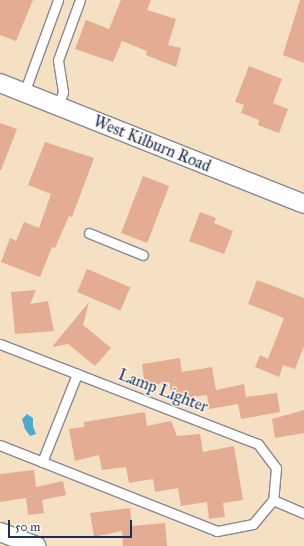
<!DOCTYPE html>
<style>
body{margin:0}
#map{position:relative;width:304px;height:546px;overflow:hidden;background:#f5e0c4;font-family:"IM FELL Great Primer",serif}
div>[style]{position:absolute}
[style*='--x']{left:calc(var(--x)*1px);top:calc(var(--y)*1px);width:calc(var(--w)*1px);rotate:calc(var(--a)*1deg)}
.water>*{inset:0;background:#4cadcb}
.building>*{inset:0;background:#e4ac92;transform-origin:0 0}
.roads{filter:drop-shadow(1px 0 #888891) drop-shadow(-1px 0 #888891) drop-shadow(0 1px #888891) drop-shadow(0 -1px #888891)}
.lane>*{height:9px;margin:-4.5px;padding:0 4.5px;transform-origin:4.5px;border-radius:4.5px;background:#fff}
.street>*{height:18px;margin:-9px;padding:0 9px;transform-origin:9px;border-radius:9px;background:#fff}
span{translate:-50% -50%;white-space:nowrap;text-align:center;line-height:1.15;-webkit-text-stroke:3px #fbf7ec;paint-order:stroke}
.street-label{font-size:16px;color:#1b2f5e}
.scale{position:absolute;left:8px;top:520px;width:124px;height:18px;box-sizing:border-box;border:2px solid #1b2f5e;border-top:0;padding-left:5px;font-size:12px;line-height:14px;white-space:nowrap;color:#1b2f5e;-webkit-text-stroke:3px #fbf7ec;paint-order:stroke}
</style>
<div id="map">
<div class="water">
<i style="clip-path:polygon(27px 414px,33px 418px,33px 426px,36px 434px,30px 436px,25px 429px,22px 419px)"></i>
</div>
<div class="building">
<i style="clip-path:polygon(0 0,33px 0,16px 41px,0 35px)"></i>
<i style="clip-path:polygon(121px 0,151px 0,147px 10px,176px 19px,168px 45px,181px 48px,176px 67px,146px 55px,147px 51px,122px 41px,113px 62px,75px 49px,86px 20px,109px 29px)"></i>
<i style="clip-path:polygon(300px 0,304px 0,304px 63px,283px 55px)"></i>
<i style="clip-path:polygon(249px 66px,282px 79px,273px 103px,288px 109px,279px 133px,258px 125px,259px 120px,241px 113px,244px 105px,235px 102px)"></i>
<i style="clip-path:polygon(0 123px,17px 129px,1px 170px,0 170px)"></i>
<i style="clip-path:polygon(45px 142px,94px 158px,72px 217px,69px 216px,55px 248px,52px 247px,40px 277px,1px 262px,10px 238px,16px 241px,24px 222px,39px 228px,51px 194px,28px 185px)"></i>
<i style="left:143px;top:176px;width:28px;height:61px;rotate:21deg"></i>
<i style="clip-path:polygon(200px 212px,216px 218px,214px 223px,233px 231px,224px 254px,189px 241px)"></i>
<i style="left:87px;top:269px;width:47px;height:25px;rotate:23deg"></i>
<i style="clip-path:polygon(257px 280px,304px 298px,304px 346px,295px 369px,283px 365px,279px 377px,255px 367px,260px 355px,268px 359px,284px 318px,248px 304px)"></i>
<i style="clip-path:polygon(36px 290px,30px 304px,48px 301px,54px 331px,15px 334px,11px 292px)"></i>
<i style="clip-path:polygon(89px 302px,83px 325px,111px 348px,95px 366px,68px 344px,52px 347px)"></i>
<i style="clip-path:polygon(180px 358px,182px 372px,212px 367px,216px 390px,244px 384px,246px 397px,277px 393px,280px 412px,241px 419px,238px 404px,209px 409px,207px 395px,172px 400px,169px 382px,145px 386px,142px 364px)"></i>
<i style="clip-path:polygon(304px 410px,304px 433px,275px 438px,272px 419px)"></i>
<i style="clip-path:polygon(145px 412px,147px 426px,171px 421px,177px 436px,200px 434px,203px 452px,234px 446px,243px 500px,223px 503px,225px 517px,209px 519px,207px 502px,181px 506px,178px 488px,155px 492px,153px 479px,129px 483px,126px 467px,102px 470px,99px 455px,75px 461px,69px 429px,84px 427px,84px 422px)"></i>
<i style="clip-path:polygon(34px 470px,36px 487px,63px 481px,66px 495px,42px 500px,44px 513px,28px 515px,26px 498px,0 502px,0 474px)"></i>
<i style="clip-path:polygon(130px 508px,132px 526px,165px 523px,167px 546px,123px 546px,122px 531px,94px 537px,90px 513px)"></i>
</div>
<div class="roads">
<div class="lane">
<i style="--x:24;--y:93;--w:99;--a:-69.9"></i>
<i style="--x:58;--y:106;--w:15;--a:-70"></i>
<i style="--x:63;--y:92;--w:32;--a:-99"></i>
<i style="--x:58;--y:60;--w:64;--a:-69.9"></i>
<i style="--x:89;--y:233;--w:58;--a:22.2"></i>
<i style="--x:0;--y:344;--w:277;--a:21.2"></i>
<i style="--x:258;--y:444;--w:30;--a:53"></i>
<i style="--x:276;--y:468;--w:32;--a:95"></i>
<i style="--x:273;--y:500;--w:31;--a:130"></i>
<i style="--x:253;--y:524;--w:37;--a:169"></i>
<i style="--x:217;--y:531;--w:233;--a:-158.4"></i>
<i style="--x:42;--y:462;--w:95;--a:-68.3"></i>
<i style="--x:273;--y:500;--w:34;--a:23"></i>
</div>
<div class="street">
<i style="--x:0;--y:83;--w:327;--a:21.7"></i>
<i style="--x:0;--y:532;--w:39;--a:21"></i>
</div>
</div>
<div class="street-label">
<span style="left:152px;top:144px;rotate:22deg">West Kilburn Road</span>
<span style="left:163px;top:391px;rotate:21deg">Lamp Lighter</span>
</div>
<div class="scale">50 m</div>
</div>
